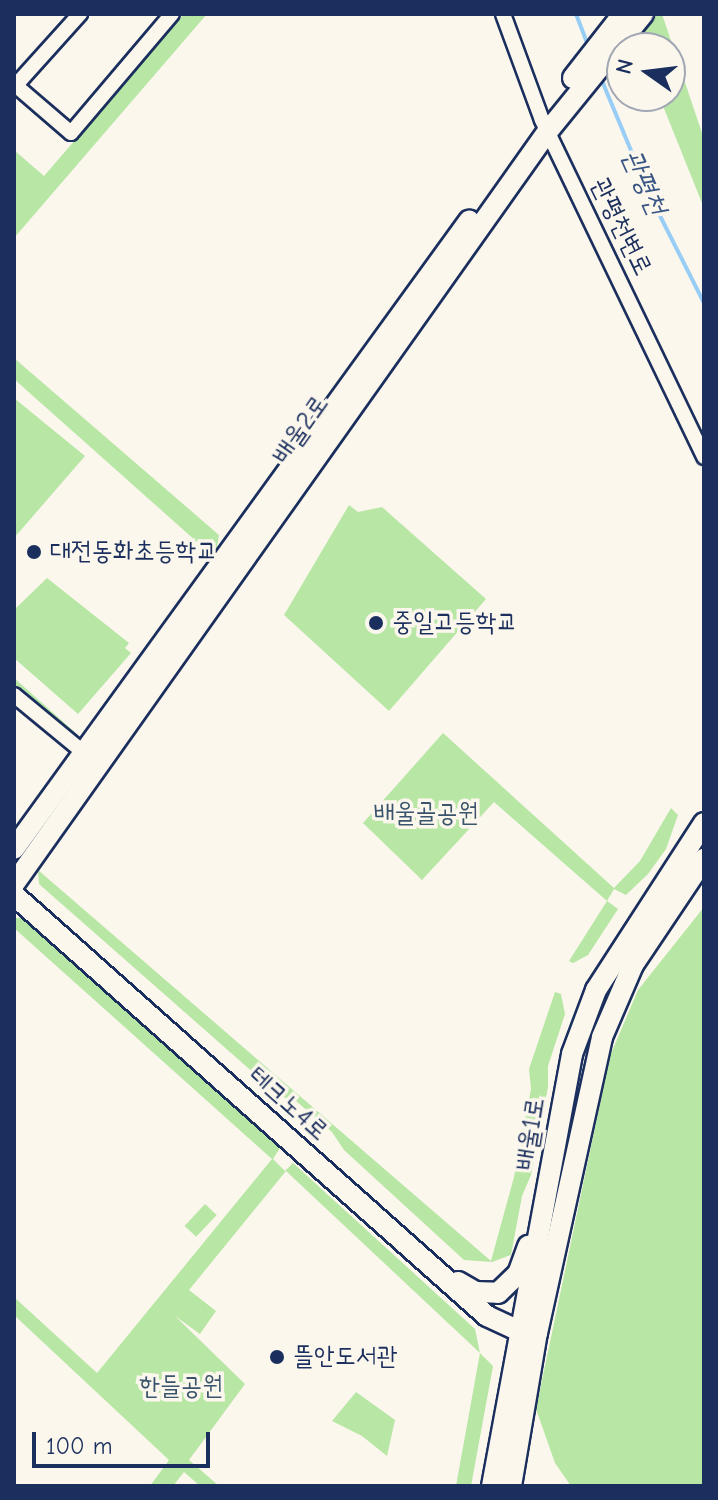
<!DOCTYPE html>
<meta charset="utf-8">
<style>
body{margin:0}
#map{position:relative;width:718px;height:1500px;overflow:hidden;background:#fbf7ec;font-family:"Comic Neue","Poor Story",sans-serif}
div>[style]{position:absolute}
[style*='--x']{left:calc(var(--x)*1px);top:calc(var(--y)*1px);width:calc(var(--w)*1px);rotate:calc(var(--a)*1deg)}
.green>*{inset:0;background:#b7e6a5;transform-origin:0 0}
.stream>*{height:4px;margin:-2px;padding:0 2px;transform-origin:2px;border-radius:2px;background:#98cdf6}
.roads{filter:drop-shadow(2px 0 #1b2f5e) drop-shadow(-2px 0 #1b2f5e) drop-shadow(0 2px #1b2f5e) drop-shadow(0 -2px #1b2f5e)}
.minor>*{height:14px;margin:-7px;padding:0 7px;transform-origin:7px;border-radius:7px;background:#fbf7ec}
.secondary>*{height:20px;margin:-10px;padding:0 10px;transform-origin:10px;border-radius:10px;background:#fbf7ec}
.dots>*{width:22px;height:22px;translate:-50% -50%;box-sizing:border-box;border:4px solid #fbf7ec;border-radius:50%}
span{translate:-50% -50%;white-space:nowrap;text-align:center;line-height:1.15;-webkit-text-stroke:7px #fbf7ec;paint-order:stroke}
.street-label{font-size:26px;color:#1b2f5e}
.poi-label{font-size:26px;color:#1b2f5e}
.left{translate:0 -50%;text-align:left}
.park-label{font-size:26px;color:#3a546c}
.water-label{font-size:28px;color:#3a5684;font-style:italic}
.frame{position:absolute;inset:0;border:16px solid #1b2f5e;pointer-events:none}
.north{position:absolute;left:606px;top:32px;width:80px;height:80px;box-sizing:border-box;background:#fbf7ec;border:2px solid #a1a7b3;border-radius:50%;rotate:284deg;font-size:22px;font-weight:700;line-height:32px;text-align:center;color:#1b2f5e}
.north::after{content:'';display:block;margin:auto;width:28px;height:36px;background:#1b2f5e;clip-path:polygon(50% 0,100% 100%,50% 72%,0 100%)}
.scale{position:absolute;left:32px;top:1432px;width:178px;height:36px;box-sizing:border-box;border:4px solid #1b2f5e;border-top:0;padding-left:10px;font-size:24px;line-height:28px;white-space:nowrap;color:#1b2f5e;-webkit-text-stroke:6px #fbf7ec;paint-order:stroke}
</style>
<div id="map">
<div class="green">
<i style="clip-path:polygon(184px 14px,207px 14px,14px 238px,14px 150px,44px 176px)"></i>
<i style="clip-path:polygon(655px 14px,662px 14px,704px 139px,704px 208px,659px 96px,670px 96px,670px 48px,640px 48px,636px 39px)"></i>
<i style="clip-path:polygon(14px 358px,219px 535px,215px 558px,14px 379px)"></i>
<i style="clip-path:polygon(14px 398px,85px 456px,14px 538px)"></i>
<i style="clip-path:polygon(349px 505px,358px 512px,382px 507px,486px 599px,389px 711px,284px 615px)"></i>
<i style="clip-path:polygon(47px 578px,129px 643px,125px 648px,131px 653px,78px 714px,14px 658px,14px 610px)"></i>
<i style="clip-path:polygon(14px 678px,78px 735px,66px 731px,14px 686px)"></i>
<i style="clip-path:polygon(443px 733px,614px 888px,640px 861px,671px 808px,678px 815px,666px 849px,648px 874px,626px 895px,614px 889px,607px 901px,618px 909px,588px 955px,573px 963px,569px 961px,607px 901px,494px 802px,422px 880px,363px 823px)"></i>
<i style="clip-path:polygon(38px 870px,491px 1261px,514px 1177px,531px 1089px,529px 1069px,555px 992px,561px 994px,565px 1014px,548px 1066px,548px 1087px,531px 1175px,522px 1196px,511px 1255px,492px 1262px,464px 1260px,344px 1150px,332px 1132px,296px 1101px,280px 1096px,39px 884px)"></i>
<i style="clip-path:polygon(704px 907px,704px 1486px,571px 1486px,555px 1463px,536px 1409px,610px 1056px,638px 990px)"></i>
<i style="clip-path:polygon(14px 918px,21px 918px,280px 1148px,273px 1159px,285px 1171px,293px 1163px,475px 1329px,480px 1353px,493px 1366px,471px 1486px,456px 1486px,480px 1353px,286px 1171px,189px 1290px,216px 1311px,200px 1334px,175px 1316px,245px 1384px,189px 1460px,219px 1486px,200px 1486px,184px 1472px,173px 1486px,150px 1486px,169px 1460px,14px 1315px,14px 1297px,97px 1373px,272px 1159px,14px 928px)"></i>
<i style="left:205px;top:1204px;width:16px;height:30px;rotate:43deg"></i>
<i style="clip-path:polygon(356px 1392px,395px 1420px,387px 1456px,362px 1436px,332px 1421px)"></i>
</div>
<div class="stream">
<i style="--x:576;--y:14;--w:34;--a:69"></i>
<i style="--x:600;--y:76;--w:130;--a:67.4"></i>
<i style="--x:650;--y:196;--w:120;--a:63.2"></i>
</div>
<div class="roads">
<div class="minor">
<i style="--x:503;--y:14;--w:113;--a:69.8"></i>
<i style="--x:542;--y:120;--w:374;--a:64.3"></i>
<i style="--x:14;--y:84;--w:75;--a:40.7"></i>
<i style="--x:71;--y:133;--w:156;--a:-49.7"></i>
<i style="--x:16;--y:85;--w:96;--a:-48"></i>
<i style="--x:14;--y:695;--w:89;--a:39.6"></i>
</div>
<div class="secondary">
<i style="--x:573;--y:78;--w:81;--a:-52"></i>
<i style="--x:14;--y:849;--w:776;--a:-54.08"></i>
<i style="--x:14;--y:884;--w:923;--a:-54.66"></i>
<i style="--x:548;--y:131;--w:151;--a:-50.9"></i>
<i style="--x:14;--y:895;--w:633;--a:41.67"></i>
<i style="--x:487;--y:1316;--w:38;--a:25"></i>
<i style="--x:521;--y:1332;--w:16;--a:4"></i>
<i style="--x:458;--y:1282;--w:20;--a:30"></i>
<i style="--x:475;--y:1292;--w:23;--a:2"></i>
<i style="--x:498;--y:1293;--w:28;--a:-44"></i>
<i style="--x:518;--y:1274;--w:30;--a:-70"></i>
<i style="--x:492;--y:1486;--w:439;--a:-79.5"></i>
<i style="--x:572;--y:1054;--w:68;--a:-69.4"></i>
<i style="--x:596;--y:990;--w:199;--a:-57.1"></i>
<i style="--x:511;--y:1486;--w:155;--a:-80.4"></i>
<i style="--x:537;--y:1333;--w:303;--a:-77.6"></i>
<i style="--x:602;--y:1037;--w:78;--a:-66.7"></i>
<i style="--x:633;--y:965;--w:128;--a:-56.2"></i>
</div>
</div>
<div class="dots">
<i style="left:34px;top:552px;background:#1b2f5e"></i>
<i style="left:376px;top:623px;background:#1b2f5e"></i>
<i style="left:277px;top:1357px;background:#1b2f5e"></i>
</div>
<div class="street-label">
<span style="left:621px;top:227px;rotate:64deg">관평천변로</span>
<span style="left:301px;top:430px;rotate:-55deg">배울2로</span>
<span style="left:288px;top:1104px;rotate:42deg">테크노4로</span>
<span style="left:531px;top:1134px;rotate:-81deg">배울1로</span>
</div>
<div class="poi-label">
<span class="left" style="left:50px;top:552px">대전동화초등학교</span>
<span class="left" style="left:392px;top:623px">중일고등학교</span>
<span class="left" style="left:293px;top:1357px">뜰안도서관</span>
</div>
<div class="park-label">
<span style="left:426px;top:814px">배울골공원</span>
<span style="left:181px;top:1387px">한들공원</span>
</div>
<div class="water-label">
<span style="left:645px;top:182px;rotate:66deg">관평천</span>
</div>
<div class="frame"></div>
<div class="north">N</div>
<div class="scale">100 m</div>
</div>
